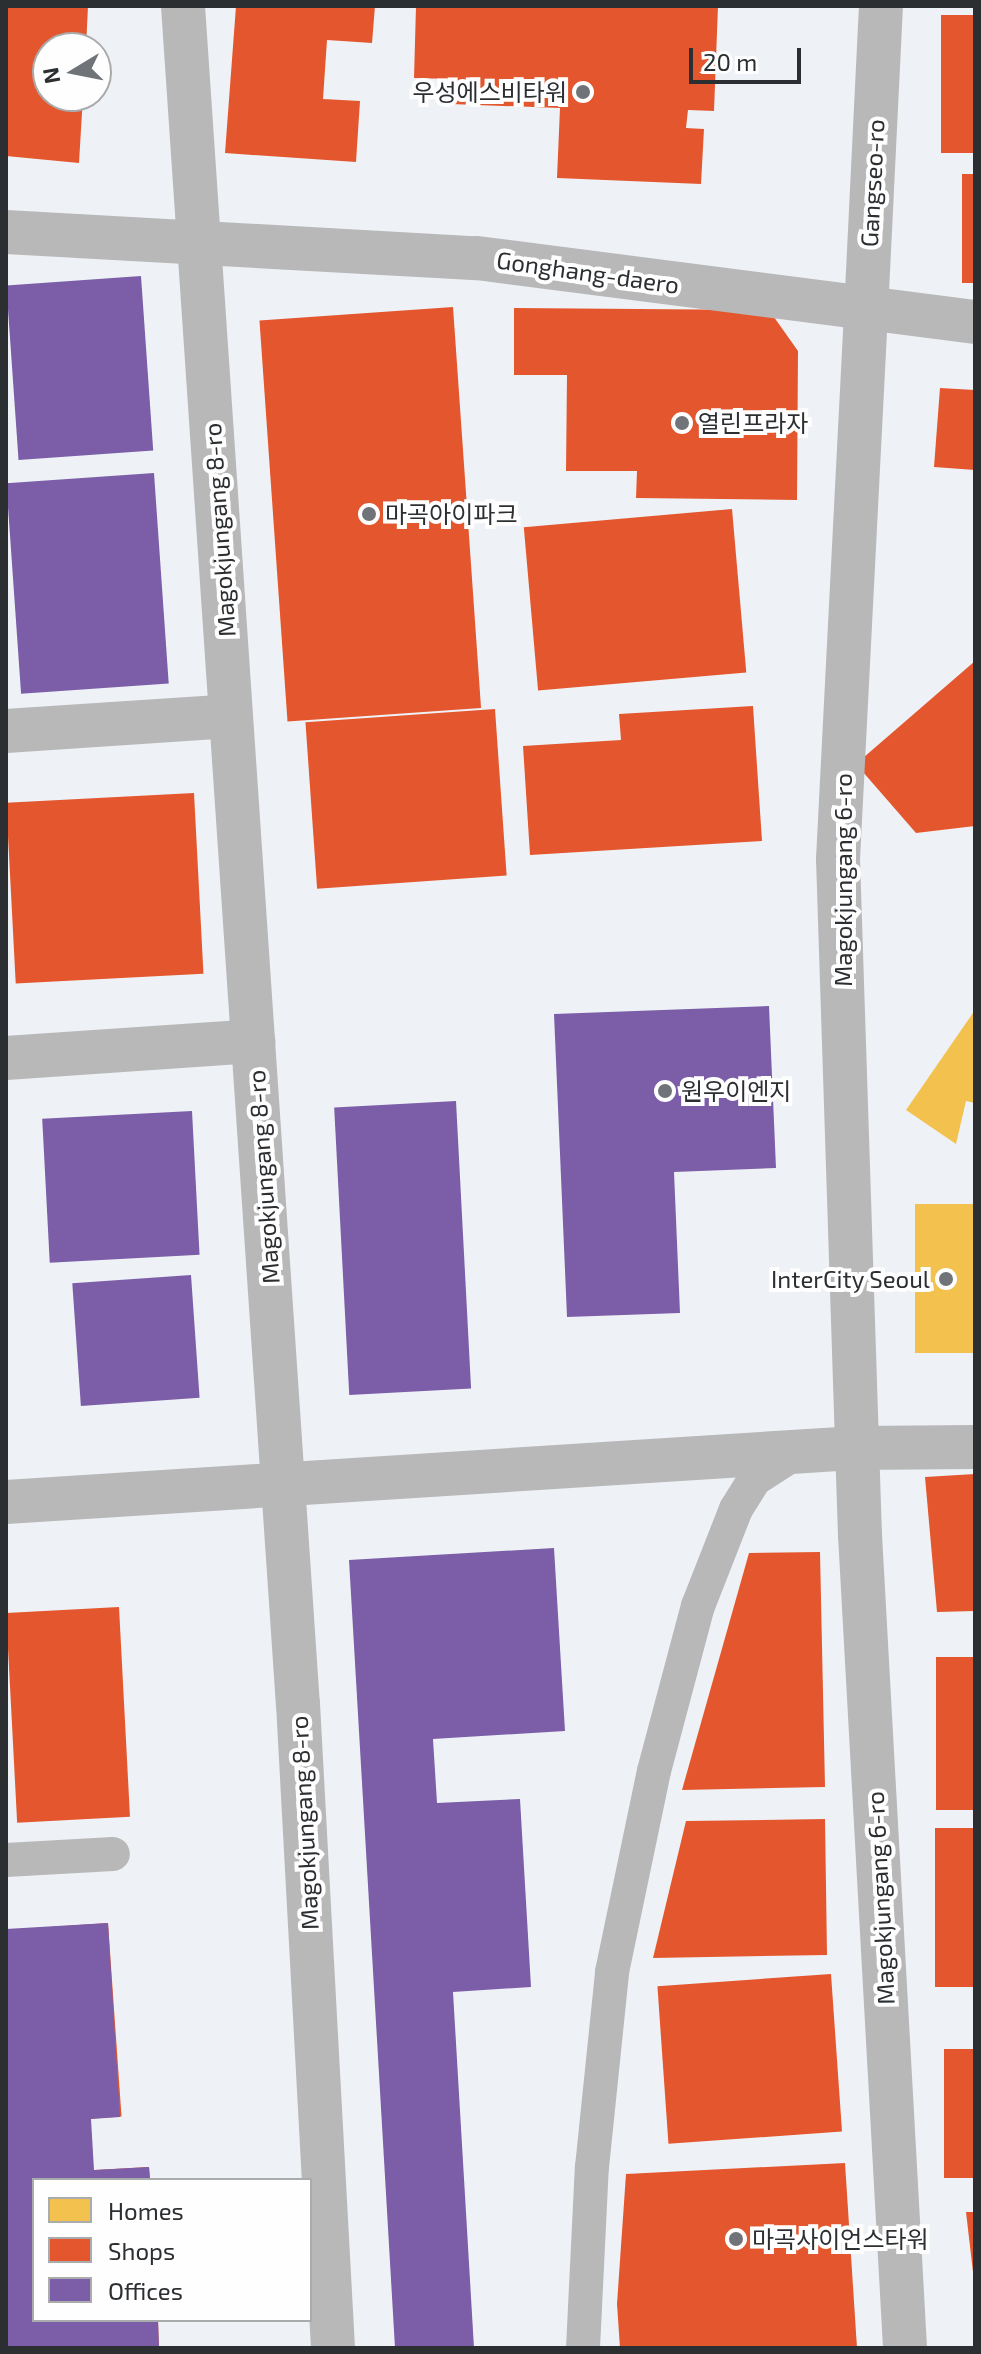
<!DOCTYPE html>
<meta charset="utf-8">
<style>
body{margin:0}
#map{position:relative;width:981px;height:2354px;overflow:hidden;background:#eef2f6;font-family:"Exo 2","Noto Sans KR",sans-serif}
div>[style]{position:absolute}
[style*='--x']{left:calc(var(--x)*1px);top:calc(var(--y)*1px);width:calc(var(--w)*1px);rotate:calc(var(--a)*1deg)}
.homes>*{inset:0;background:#f2c14e;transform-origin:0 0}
.shops>*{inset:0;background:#e4572e;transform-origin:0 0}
.offices>*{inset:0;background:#7b5ea7;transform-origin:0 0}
.pedestrian>*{height:34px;margin:-17px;padding:0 17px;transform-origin:17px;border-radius:17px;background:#b9b8b9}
.minor>*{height:44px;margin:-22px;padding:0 22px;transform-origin:22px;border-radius:22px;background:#b9b8b9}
.tertiary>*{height:44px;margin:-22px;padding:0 22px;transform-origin:22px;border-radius:22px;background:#b9b8b9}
.dots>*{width:22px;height:22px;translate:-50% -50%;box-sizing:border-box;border:4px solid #fefefe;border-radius:50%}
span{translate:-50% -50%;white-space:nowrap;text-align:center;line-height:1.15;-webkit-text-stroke:8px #fefefe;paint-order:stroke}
.poi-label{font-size:24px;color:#2c2f32}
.right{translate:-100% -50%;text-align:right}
.left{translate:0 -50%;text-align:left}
.street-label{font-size:24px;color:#2c2f32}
.frame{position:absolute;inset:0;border:8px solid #2c2f32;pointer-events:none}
.legend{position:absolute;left:32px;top:2178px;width:280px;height:144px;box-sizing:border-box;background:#fefefe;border:2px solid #aaabac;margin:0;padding:10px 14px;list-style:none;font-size:24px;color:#2c2f32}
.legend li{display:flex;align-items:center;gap:16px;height:40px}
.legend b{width:40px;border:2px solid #aaabac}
.north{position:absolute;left:32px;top:32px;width:80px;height:80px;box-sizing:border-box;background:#fefefe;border:2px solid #aaabac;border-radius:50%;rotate:260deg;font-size:22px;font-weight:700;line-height:32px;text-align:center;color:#2c2f32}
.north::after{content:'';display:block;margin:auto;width:28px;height:36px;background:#707377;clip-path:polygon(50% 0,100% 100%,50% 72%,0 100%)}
.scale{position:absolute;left:689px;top:48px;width:112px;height:36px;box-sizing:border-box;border:4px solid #2c2f32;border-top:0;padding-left:10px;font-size:24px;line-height:28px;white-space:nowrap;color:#2c2f32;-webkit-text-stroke:6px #fefefe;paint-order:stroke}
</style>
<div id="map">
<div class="homes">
<i style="clip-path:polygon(975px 1010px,975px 1103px,966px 1101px,956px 1144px,906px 1110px)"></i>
<i style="left:975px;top:1204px;width:149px;height:60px;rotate:90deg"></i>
</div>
<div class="shops">
<i style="clip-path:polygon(6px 6px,88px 6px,86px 48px,48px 48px,48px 96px,83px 96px,79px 163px,6px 156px)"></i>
<i style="clip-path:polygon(236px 6px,375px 6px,372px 43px,327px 40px,323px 99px,360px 101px,356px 162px,225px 153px)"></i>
<i style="clip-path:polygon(416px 6px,718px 6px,714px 111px,688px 110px,686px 128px,704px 129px,701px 184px,557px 178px,560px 108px,451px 104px,452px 79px,414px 78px)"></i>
<i style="left:941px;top:15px;width:32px;height:138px"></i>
<i style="left:962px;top:174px;width:13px;height:109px"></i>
<i style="left:453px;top:307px;width:402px;height:194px;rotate:86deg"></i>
<i style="clip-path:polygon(514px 308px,769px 310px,798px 351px,797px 500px,636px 498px,637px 471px,566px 471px,567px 375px,514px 375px)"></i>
<i style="clip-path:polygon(940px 388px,975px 390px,975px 470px,934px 467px)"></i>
<i style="left:732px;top:509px;width:164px;height:209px;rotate:85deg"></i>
<i style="clip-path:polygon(975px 661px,975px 826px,916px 833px,856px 764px)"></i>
<i style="clip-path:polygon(753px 706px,762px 841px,530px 855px,523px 746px,621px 740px,619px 714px)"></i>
<i style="left:495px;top:709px;width:167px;height:190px;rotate:86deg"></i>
<i style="left:194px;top:793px;width:181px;height:188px;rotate:87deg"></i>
<i style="clip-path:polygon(975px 1474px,975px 1611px,937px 1612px,925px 1477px)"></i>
<i style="clip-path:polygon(820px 1552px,825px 1787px,682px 1790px,749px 1553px)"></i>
<i style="left:119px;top:1607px;width:210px;height:113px;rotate:87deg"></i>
<i style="left:975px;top:1657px;width:153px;height:39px;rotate:90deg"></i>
<i style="clip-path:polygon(825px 1819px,827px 1955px,653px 1958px,686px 1821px)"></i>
<i style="left:975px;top:1828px;width:159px;height:40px;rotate:90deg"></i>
<i style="left:108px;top:1923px;width:194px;height:102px;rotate:86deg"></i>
<i style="left:831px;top:1974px;width:158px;height:174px;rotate:86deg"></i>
<i style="left:975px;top:2049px;width:129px;height:31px;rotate:90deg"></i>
<i style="clip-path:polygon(845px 2163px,857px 2348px,620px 2348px,617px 2304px,626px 2174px)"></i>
<i style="clip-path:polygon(149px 2167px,150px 2180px,34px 2180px,34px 2320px,158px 2320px,159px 2348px,6px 2348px,6px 2175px)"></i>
<i style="clip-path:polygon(966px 2212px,975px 2212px,975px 2272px,973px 2272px)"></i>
</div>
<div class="offices">
<i style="left:141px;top:276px;width:175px;height:135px;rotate:86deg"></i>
<i style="left:154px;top:473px;width:211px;height:148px;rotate:86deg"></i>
<i style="clip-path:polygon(769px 1006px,776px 1168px,674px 1172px,680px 1313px,567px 1317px,554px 1014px)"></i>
<i style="left:456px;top:1101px;width:288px;height:122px;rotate:87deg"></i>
<i style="left:192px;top:1111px;width:144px;height:150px;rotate:87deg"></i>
<i style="left:191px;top:1275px;width:123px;height:119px;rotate:86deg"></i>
<i style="clip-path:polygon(554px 1548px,565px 1731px,433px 1739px,437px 1803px,520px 1799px,531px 1987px,453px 1992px,474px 2348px,395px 2348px,349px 1560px)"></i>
<i style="clip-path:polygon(108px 1923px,120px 2117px,91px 2119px,94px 2170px,149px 2167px,150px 2180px,34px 2180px,34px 2320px,158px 2320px,159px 2348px,6px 2348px,6px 1929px)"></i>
</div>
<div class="pedestrian">
<i style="--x:6;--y:1860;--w:107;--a:-3.2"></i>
<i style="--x:583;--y:2348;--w:181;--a:-87.2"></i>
<i style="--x:592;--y:2167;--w:196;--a:-84.1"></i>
<i style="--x:612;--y:1972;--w:205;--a:-78.2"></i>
<i style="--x:654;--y:1771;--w:171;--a:-75.1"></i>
<i style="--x:698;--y:1606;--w:104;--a:-68.6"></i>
<i style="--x:736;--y:1509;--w:36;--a:-58"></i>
<i style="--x:755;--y:1479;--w:50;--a:-32.7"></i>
</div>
<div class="minor">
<i style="--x:866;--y:312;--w:306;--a:-87.2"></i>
<i style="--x:6;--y:731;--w:225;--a:-3.8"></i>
<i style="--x:6;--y:1058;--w:248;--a:-3.9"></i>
</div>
<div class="tertiary">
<i style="--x:183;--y:6;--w:1702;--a:86.13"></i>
<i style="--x:298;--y:1704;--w:645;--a:86.89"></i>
<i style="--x:6;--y:232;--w:472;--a:3.2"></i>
<i style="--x:477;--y:258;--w:502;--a:7.32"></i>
<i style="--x:866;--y:312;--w:548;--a:92.93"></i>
<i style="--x:838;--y:859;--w:676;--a:88.14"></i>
<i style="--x:860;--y:1535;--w:814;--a:86.83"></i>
<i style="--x:6;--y:1502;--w:852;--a:-3.64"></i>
<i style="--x:856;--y:1448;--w:119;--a:-0.5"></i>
</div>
<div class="dots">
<i style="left:583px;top:92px;background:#707377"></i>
<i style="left:682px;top:423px;background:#707377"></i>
<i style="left:369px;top:514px;background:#707377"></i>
<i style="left:665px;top:1091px;background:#707377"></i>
<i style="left:946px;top:1279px;background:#707377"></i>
<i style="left:736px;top:2239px;background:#707377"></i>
</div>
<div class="poi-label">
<span class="right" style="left:567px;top:92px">우성에스비타워</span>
<span class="left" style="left:698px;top:423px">열린프라자</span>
<span class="left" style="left:385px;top:514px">마곡아이파크</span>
<span class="left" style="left:681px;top:1091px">원우이엔지</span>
<span class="right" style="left:930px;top:1279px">InterCity Seoul</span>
<span class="left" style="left:752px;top:2239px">마곡사이언스타워</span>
</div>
<div class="street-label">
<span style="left:872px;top:183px;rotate:-87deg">Gangseo-ro</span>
<span style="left:588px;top:272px;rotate:8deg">Gonghang-daero</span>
<span style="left:219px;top:530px;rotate:-94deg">Magokjungang 8-ro</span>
<span style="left:843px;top:880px;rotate:-90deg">Magokjungang 6-ro</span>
<span style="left:263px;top:1177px;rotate:-94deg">Magokjungang 8-ro</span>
<span style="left:304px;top:1823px;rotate:-93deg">Magokjungang 8-ro</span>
<span style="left:880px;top:1898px;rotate:-93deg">Magokjungang 6-ro</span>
</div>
<div class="frame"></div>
<ul class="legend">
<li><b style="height:22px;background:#f2c14e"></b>Homes</li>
<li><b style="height:22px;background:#e4572e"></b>Shops</li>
<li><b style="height:22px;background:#7b5ea7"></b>Offices</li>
</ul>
<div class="north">N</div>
<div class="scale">20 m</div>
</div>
